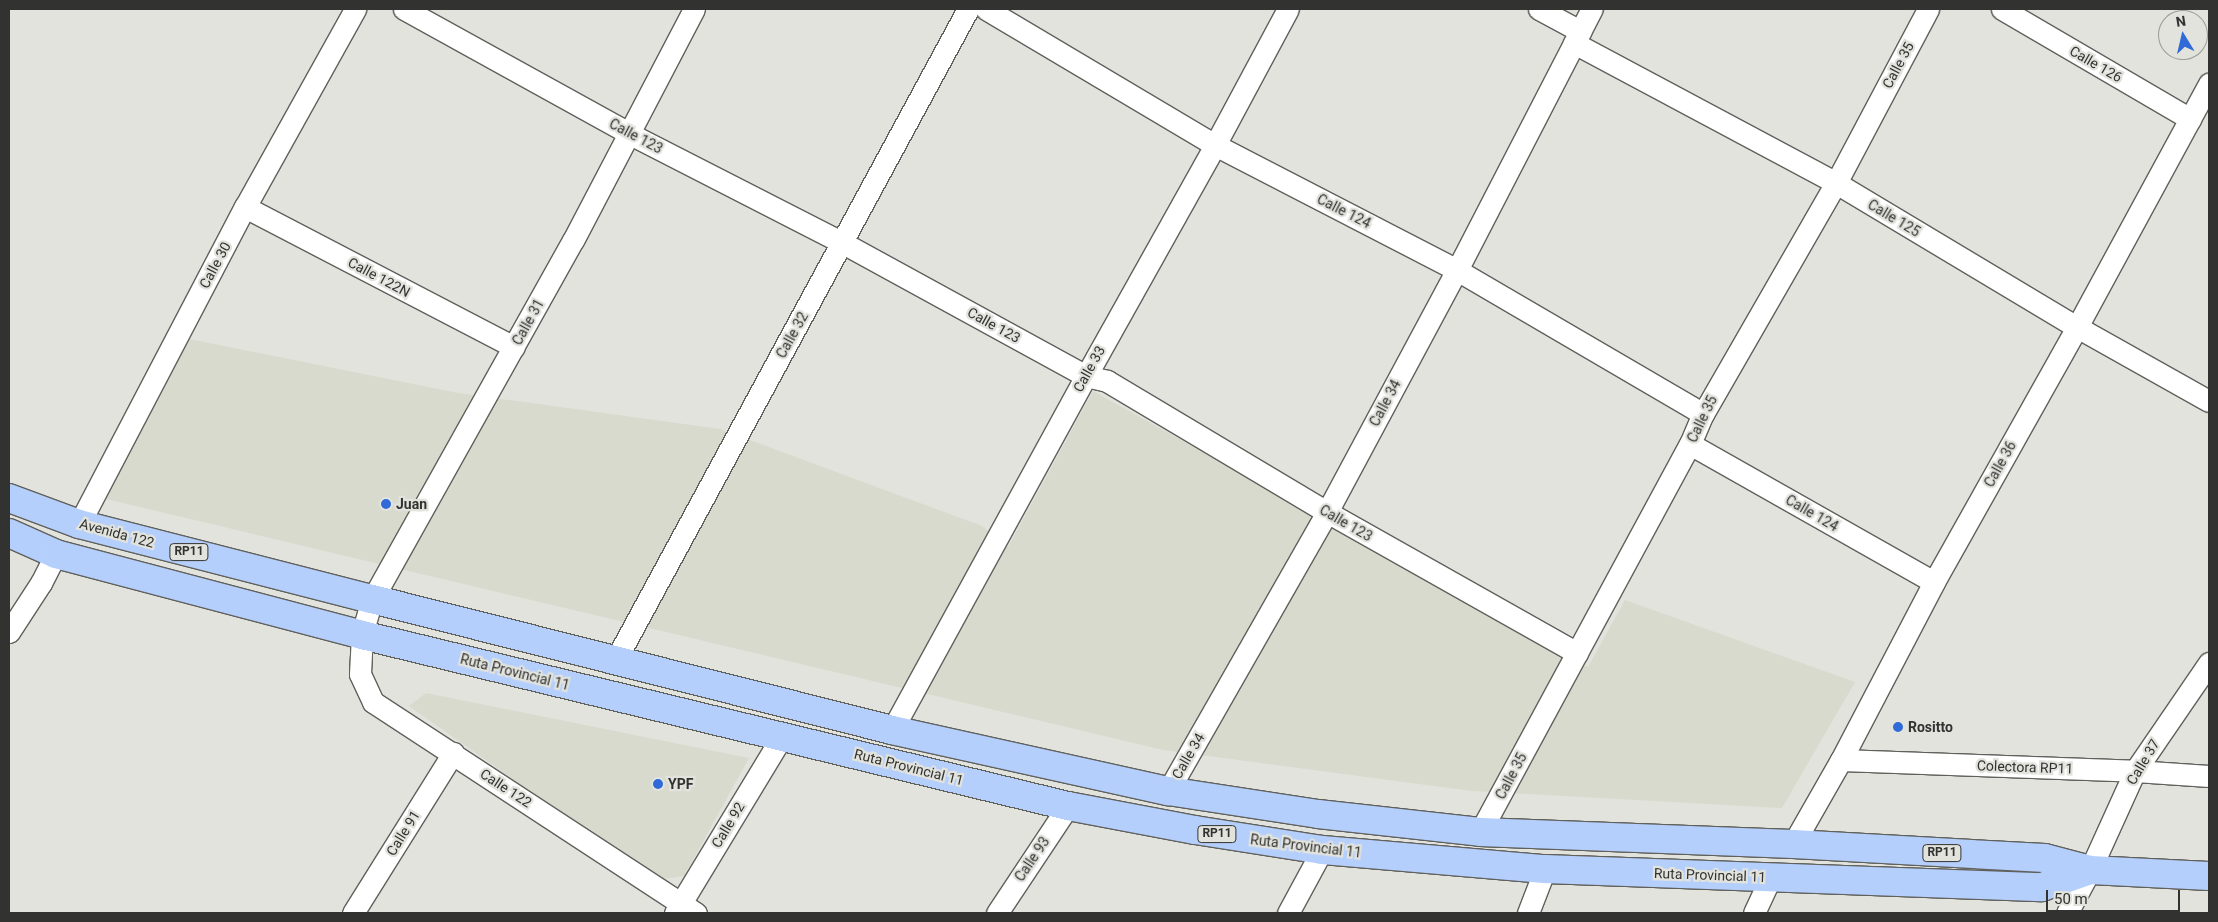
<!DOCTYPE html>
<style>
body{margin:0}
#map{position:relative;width:2218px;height:922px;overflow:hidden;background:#e2e3dd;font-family:Roboto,sans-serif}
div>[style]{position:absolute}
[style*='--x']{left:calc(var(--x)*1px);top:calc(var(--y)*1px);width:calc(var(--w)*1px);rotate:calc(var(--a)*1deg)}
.built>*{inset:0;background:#d8dacd}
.roads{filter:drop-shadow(1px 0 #60605c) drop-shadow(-1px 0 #60605c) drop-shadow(0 1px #60605c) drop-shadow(0 -1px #60605c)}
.street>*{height:21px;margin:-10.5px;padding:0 10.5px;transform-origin:10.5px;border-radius:10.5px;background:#fff}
.primary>*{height:28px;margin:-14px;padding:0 14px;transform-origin:14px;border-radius:14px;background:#b5cffc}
.dots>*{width:14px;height:14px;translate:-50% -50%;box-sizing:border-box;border:2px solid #e2e3dd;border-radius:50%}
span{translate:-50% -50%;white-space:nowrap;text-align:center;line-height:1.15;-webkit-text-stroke:4.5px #e2e3dd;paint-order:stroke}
.shield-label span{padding:1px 4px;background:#e2e3dd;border:1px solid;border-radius:4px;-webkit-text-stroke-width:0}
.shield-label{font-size:12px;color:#323230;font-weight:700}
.street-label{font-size:14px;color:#323230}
.poi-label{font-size:14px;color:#323230;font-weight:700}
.left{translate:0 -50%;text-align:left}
.frame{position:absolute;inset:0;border:10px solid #323230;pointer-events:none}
.north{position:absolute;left:2158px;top:10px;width:50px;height:50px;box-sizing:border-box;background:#e2e3dd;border:1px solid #9c9c98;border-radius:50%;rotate:351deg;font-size:14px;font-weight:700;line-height:20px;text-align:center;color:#323230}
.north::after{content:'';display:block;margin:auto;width:18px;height:22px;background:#2f6ad8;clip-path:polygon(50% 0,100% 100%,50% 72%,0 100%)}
.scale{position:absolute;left:2046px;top:890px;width:134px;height:22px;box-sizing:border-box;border:2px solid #323230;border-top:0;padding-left:6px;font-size:15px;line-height:18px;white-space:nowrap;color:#323230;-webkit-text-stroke:4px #e2e3dd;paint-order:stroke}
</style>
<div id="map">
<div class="built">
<i style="clip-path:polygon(189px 339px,458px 393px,720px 429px,982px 526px,1008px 547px,1093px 391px,1588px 667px,1625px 600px,1855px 682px,1782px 808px,1472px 791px,1163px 750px,106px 499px)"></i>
<i style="clip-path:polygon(426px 693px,749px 758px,684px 876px,656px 880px,409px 706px)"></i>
</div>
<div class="roads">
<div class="street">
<i style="--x:404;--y:9;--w:258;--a:28.9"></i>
<i style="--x:630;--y:134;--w:239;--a:27.1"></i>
<i style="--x:843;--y:243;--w:277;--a:28.7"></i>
<i style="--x:1086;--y:376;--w:22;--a:13"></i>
<i style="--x:1107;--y:381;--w:256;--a:30.8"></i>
<i style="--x:1327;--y:512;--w:287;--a:29.4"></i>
<i style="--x:694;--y:9;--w:261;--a:117.6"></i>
<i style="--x:573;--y:240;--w:411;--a:119.2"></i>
<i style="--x:372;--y:599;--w:37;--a:106"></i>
<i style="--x:362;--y:635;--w:39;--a:93"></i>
<i style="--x:360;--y:674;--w:31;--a:65"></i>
<i style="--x:373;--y:702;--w:386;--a:33.2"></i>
<i style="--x:986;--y:9;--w:266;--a:30.7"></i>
<i style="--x:1215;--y:145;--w:272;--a:27.3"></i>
<i style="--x:1457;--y:270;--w:285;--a:30.3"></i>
<i style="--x:1539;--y:9;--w:47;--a:28.2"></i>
<i style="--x:2002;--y:9;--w:218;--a:30.3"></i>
<i style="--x:1574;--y:43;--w:297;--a:28.1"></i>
<i style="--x:1836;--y:183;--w:281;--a:30.9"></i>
<i style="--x:2077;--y:327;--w:151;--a:29.3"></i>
<i style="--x:245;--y:207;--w:303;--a:27.5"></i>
<i style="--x:1690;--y:444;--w:280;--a:29.5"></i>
<i style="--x:79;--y:524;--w:358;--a:-62.4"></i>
<i style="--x:245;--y:207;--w:227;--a:-60.9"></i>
<i style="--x:9;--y:632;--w:59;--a:-56.9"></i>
<i style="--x:41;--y:583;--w:33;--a:-63"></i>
<i style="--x:615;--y:661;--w:741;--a:-61.57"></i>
<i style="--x:892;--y:730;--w:404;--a:-61.3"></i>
<i style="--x:1086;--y:376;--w:265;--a:-60.8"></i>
<i style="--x:1215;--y:145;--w:154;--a:-61.8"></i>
<i style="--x:1841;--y:760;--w:294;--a:2.1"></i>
<i style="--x:2135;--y:771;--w:74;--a:3.9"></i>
<i style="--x:1168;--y:791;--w:321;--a:-60.3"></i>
<i style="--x:1327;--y:512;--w:275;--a:-61.8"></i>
<i style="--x:1457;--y:270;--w:294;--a:-62.7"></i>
<i style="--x:1480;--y:832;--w:441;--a:-61.6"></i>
<i style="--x:1690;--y:444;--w:33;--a:-67"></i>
<i style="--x:1703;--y:414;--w:267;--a:-60.1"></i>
<i style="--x:1836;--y:183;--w:197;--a:-62.1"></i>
<i style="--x:1793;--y:844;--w:97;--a:-60.3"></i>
<i style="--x:1841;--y:760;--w:201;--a:-62.4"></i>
<i style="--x:1934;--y:582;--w:292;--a:-60.7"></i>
<i style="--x:2077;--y:327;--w:277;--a:-61.5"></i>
<i style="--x:353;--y:913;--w:189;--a:-58"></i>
<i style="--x:675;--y:913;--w:207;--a:-58.8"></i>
<i style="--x:997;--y:913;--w:128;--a:-56.4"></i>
<i style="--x:1288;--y:913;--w:72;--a:-61.6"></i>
<i style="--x:1528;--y:913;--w:47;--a:-68.9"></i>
<i style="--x:1754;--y:913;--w:40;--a:-65"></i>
<i style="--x:2067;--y:913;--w:49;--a:-61.9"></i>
<i style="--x:2090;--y:870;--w:109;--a:-65.6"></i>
<i style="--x:2135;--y:771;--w:131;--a:-55.6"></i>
</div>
<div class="primary">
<i style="--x:9;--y:498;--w:75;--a:20.4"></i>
<i style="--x:79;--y:524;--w:302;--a:14.4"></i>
<i style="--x:372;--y:599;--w:536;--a:14.14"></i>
<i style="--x:892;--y:730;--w:283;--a:12.5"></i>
<i style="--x:1168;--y:791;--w:152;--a:8.7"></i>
<i style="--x:1318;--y:814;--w:163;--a:6.3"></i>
<i style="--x:1480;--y:832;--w:313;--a:2.2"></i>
<i style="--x:1793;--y:844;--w:252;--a:3.2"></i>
<i style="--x:2045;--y:858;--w:47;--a:14.9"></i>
<i style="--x:2090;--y:870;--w:119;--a:2.9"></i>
<i style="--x:9;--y:533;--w:51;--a:24.1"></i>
<i style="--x:56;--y:554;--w:317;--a:14.8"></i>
<i style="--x:362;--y:635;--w:726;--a:13.62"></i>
<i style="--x:1068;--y:806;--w:129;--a:10.7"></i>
<i style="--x:1195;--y:830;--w:129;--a:8.9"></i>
<i style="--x:1322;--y:850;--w:224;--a:4.9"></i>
<i style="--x:1545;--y:869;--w:497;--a:2.1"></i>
<i style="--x:2042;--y:887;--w:51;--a:-19.5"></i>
</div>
</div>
<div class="dots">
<i style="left:386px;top:504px;background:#2f6ad8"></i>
<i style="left:1898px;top:727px;background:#2f6ad8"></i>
<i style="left:658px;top:784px;background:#2f6ad8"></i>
</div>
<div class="shield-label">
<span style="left:189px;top:552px">RP11</span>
<span style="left:1217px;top:834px">RP11</span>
<span style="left:1942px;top:853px">RP11</span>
</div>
<div class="street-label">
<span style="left:2096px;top:64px;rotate:30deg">Calle 126</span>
<span style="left:1898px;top:65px;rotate:-62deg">Calle 35</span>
<span style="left:636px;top:136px;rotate:28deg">Calle 123</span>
<span style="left:1344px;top:211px;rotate:27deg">Calle 124</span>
<span style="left:1894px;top:218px;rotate:31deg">Calle 125</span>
<span style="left:215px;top:265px;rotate:-62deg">Calle 30</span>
<span style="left:379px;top:277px;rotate:28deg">Calle 122N</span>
<span style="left:528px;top:322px;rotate:-61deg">Calle 31</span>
<span style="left:994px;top:325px;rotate:29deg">Calle 123</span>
<span style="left:792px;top:335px;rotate:-61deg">Calle 32</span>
<span style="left:1089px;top:369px;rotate:-61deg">Calle 33</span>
<span style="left:1385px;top:403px;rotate:-62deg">Calle 34</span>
<span style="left:1702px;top:419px;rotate:-64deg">Calle 35</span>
<span style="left:2000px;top:464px;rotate:-61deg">Calle 36</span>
<span style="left:1812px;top:513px;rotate:30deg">Calle 124</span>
<span style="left:1346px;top:523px;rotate:30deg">Calle 123</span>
<span style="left:117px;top:533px;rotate:15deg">Avenida 122</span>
<span style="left:515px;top:672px;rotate:14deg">Ruta Provincial 11</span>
<span style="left:1188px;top:756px;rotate:-60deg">Calle 34</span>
<span style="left:2143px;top:762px;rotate:-59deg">Calle 37</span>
<span style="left:909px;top:767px;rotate:14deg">Ruta Provincial 11</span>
<span style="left:2025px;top:767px;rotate:2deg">Colectora RP11</span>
<span style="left:1511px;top:776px;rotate:-62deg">Calle 35</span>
<span style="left:506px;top:788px;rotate:33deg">Calle 122</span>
<span style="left:728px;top:825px;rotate:-59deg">Calle 92</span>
<span style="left:403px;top:833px;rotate:-58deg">Calle 91</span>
<span style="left:1306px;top:846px;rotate:7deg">Ruta Provincial 11</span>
<span style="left:1032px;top:859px;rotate:-56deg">Calle 93</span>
<span style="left:1710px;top:875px;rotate:2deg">Ruta Provincial 11</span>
</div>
<div class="poi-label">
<span class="left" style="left:396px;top:504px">Juan</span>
<span class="left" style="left:1908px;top:727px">Rositto</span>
<span class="left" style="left:668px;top:784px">YPF</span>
</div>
<div class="frame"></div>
<div class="north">N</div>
<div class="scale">50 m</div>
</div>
